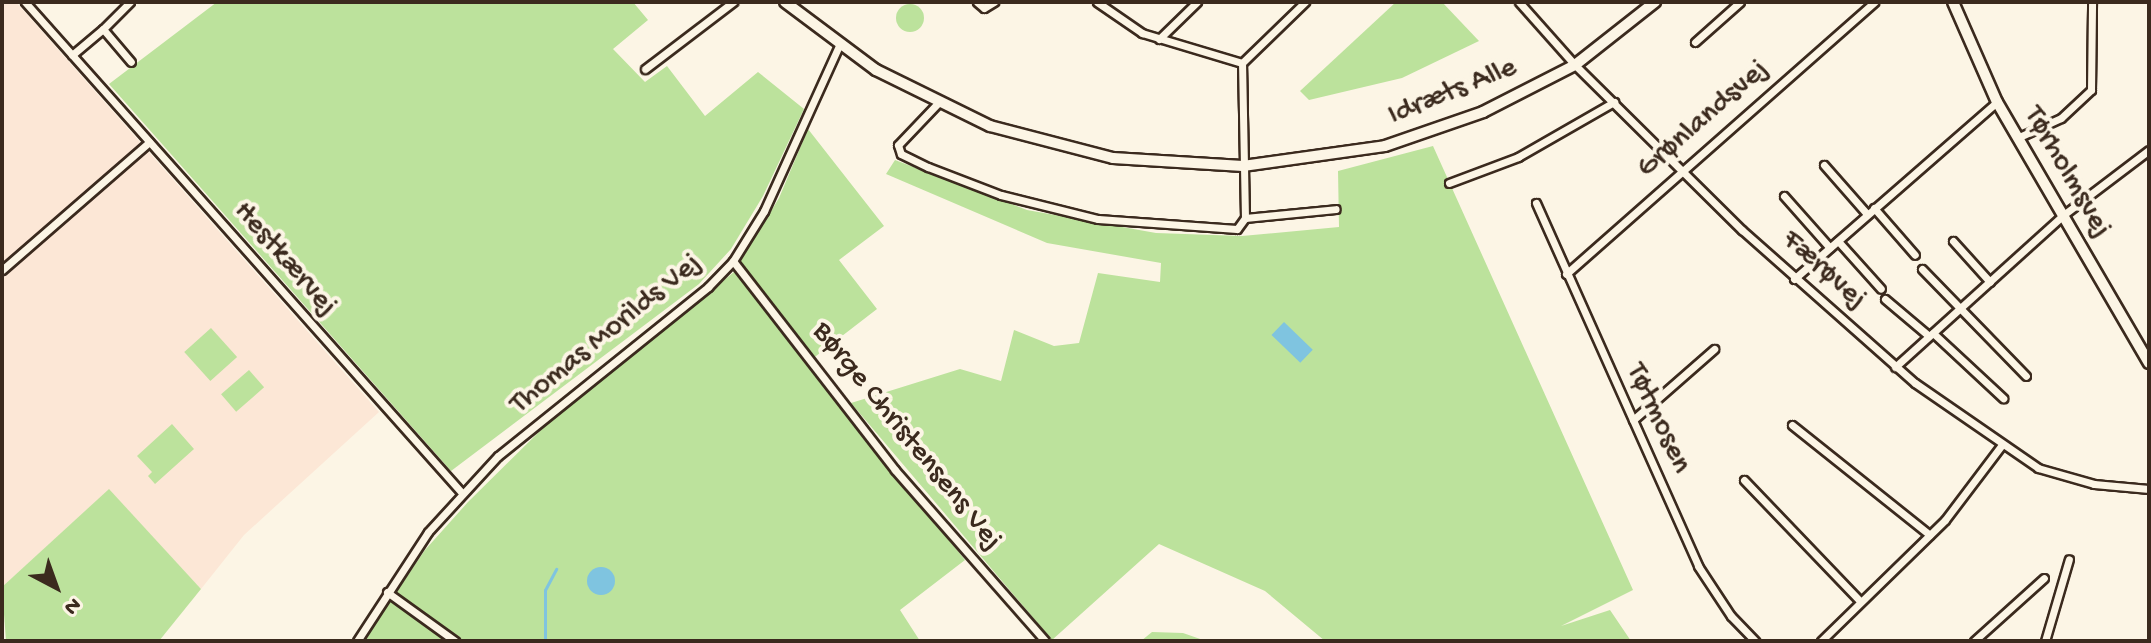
<!DOCTYPE html>
<meta charset="utf-8">
<style>
body{margin:0}
#map{position:relative;width:2151px;height:643px;overflow:hidden;background:#fcf5e5;font-family:"Gochi Hand",sans-serif}
div>[style]{position:absolute}
[style*='--x']{left:calc(var(--x)*1px);top:calc(var(--y)*1px);width:calc(var(--w)*1px);rotate:calc(var(--a)*1deg)}
.built>*{inset:0;background:#fce7d6}
.green>*{inset:0;background:#bce29c;transform-origin:0 0}
.round{border-radius:50%}
.water>*{inset:0;background:#7fc4e0;transform-origin:0 0}
.stream>*{height:3px;margin:-1.5px;padding:0 1.5px;transform-origin:1.5px;border-radius:1.5px;background:#7fc4e0}
.roads{filter:drop-shadow(2px 0 #3b2a1e) drop-shadow(-2px 0 #3b2a1e) drop-shadow(0 2px #3b2a1e) drop-shadow(0 -2px #3b2a1e)}
.street>*{height:7px;margin:-3.5px;padding:0 3.5px;transform-origin:3.5px;border-radius:3.5px;background:#fcf5e5}
.secondary>*{height:10px;margin:-5px;padding:0 5px;transform-origin:5px;border-radius:5px;background:#fcf5e5}
span{translate:-50% -50%;white-space:nowrap;text-align:center;line-height:1.15;-webkit-text-stroke:8px #fcf5e5;paint-order:stroke}
.street-label{font-size:30px;color:#3b2a1e}
.frame{position:absolute;inset:0;border:4px solid #3b2a1e;pointer-events:none}
.north{position:absolute;left:16px;top:547px;width:80px;height:80px;-webkit-text-stroke:6px #fcf5e5;paint-order:stroke;rotate:139deg;font-size:22px;font-weight:700;line-height:32px;text-align:center;color:#3b2a1e}
.north::after{content:'';display:block;margin:auto;width:28px;height:36px;background:#3b2a1e;clip-path:polygon(50% 0,100% 100%,50% 72%,0 100%)}
</style>
<div id="map">
<div class="built">
<i style="clip-path:polygon(16px 2px,379px 412px,244px 535px,201px 589px,109px 490px,2px 587px,2px 4px)"></i>
</div>
<div class="green">
<i style="clip-path:polygon(217px 2px,633px 2px,648px 20px,613px 49px,645px 82px,667px 66px,705px 116px,758px 72px,804px 109px,763px 196px,731px 249px,699px 284px,451px 471px,109px 84px)"></i>
<i style="clip-path:polygon(1396px 2px,1442px 2px,1479px 41px,1402px 78px,1309px 100px,1300px 91px)"></i>
<i class="round" style="left:896px;top:4px;width:28px;height:28px"></i>
<i style="clip-path:polygon(808px 129px,884px 226px,839px 260px,877px 309px,807px 363px,965px 560px,900px 610px,920px 641px,363px 641px,425px 550px,468px 502px,547px 424px,734px 272px,779px 198px)"></i>
<i style="clip-path:polygon(1433px 146px,1633px 590px,1561px 626px,1610px 610px,1631px 641px,1325px 641px,1265px 591px,1159px 544px,1052px 640px,851px 403px,960px 369px,1001px 381px,1014px 330px,1054px 346px,1079px 343px,1098px 273px,1160px 282px,1161px 263px,1047px 243px,886px 174px,895px 160px,1027px 210px,1156px 233px,1242px 236px,1339px 227px,1338px 171px)"></i>
<i style="left:211px;top:328px;width:39px;height:36px;rotate:48deg"></i>
<i style="left:249px;top:370px;width:23px;height:37px;rotate:49deg"></i>
<i style="clip-path:polygon(172px 424px,194px 449px,155px 484px,148px 476px,152px 472px,137px 456px)"></i>
<i style="clip-path:polygon(109px 489px,201px 589px,159px 641px,6px 641px,2px 587px)"></i>
<i style="clip-path:polygon(1152px 632px,1183px 633px,1206px 641px,1141px 641px)"></i>
</div>
<div class="water">
<i style="left:1284px;top:322px;width:40px;height:18px;rotate:44deg"></i>
<i class="round" style="left:587px;top:567px;width:28px;height:28px"></i>
</div>
<div class="stream">
<i style="--x:545;--y:641;--w:51;--a:-90"></i>
<i style="--x:545;--y:590;--w:24;--a:-62"></i>
</div>
<div class="roads">
<div class="street">
<i style="--x:25;--y:2;--w:657;--a:48.33"></i>
<i style="--x:977;--y:2;--w:9;--a:41"></i>
<i style="--x:984;--y:8;--w:12;--a:-31"></i>
<i style="--x:1097;--y:2;--w:55;--a:34.6"></i>
<i style="--x:1142;--y:33;--w:104;--a:16.7"></i>
<i style="--x:1519;--y:2;--w:84;--a:48.4"></i>
<i style="--x:1575;--y:65;--w:235;--a:44.7"></i>
<i style="--x:1742;--y:230;--w:231;--a:41.5"></i>
<i style="--x:1915;--y:383;--w:150;--a:34.6"></i>
<i style="--x:2038;--y:468;--w:58;--a:15.9"></i>
<i style="--x:2094;--y:484;--w:55;--a:5.2"></i>
<i style="--x:103;--y:29;--w:38;--a:-45"></i>
<i style="--x:1159;--y:39;--w:53;--a:-44.2"></i>
<i style="--x:1695;--y:42;--w:60;--a:-41.6"></i>
<i style="--x:72;--y:55;--w:40;--a:-40"></i>
<i style="--x:103;--y:29;--w:43;--a:49.7"></i>
<i style="--x:645;--y:69;--w:111;--a:-37.3"></i>
<i style="--x:938;--y:103;--w:58;--a:133.6"></i>
<i style="--x:898;--y:145;--w:9;--a:72"></i>
<i style="--x:901;--y:154;--w:30;--a:26"></i>
<i style="--x:928;--y:167;--w:78;--a:21"></i>
<i style="--x:1001;--y:195;--w:100;--a:13.9"></i>
<i style="--x:1098;--y:219;--w:139;--a:4.1"></i>
<i style="--x:1237;--y:229;--w:14;--a:-54"></i>
<i style="--x:1245;--y:218;--w:155;--a:-91.1"></i>
<i style="--x:1242;--y:63;--w:88;--a:-44.1"></i>
<i style="--x:2017;--y:138;--w:48;--a:-24.4"></i>
<i style="--x:2061;--y:118;--w:41;--a:-43"></i>
<i style="--x:2091;--y:90;--w:88;--a:-89.3"></i>
<i style="--x:1824;--y:165;--w:65;--a:48.7"></i>
<i style="--x:1449;--y:183;--w:74;--a:-20.6"></i>
<i style="--x:1518;--y:157;--w:111;--a:-29.8"></i>
<i style="--x:1784;--y:196;--w:69;--a:48.5"></i>
<i style="--x:1536;--y:203;--w:398;--a:65.9"></i>
<i style="--x:1698;--y:566;--w:60;--a:56.6"></i>
<i style="--x:1731;--y:616;--w:35;--a:46"></i>
<i style="--x:1874;--y:208;--w:62;--a:48.9"></i>
<i style="--x:1245;--y:218;--w:91;--a:-5.6"></i>
<i style="--x:1838;--y:241;--w:64;--a:48.1"></i>
<i style="--x:1953;--y:241;--w:55;--a:47.9"></i>
<i style="--x:733;--y:261;--w:264;--a:52.2"></i>
<i style="--x:895;--y:470;--w:227;--a:48.7"></i>
<i style="--x:1922;--y:269;--w:149;--a:45.8"></i>
<i style="--x:2;--y:270;--w:195;--a:-41"></i>
<i style="--x:1566;--y:274;--w:411;--a:-41.4"></i>
<i style="--x:1794;--y:279;--w:269;--a:-41.1"></i>
<i style="--x:1885;--y:299;--w:57;--a:40.1"></i>
<i style="--x:1933;--y:333;--w:96;--a:42.9"></i>
<i style="--x:1895;--y:367;--w:225;--a:-42.1"></i>
<i style="--x:2062;--y:216;--w:109;--a:-37.2"></i>
<i style="--x:1633;--y:420;--w:108;--a:-41.2"></i>
<i style="--x:1792;--y:425;--w:176;--a:38.6"></i>
<i style="--x:1744;--y:480;--w:166;--a:46.2"></i>
<i style="--x:387;--y:592;--w:84;--a:35.8"></i>
<i style="--x:357;--y:641;--w:130;--a:-56.9"></i>
<i style="--x:428;--y:532;--w:103;--a:-47.4"></i>
<i style="--x:498;--y:456;--w:270;--a:-38.8"></i>
<i style="--x:708;--y:287;--w:36;--a:-46"></i>
<i style="--x:733;--y:261;--w:59;--a:-58.2"></i>
<i style="--x:764;--y:211;--w:181;--a:-65.6"></i>
<i style="--x:1821;--y:641;--w:173;--a:-44.3"></i>
<i style="--x:1945;--y:520;--w:93;--a:-52.9"></i>
<i style="--x:1974;--y:641;--w:94;--a:-42"></i>
<i style="--x:2045;--y:641;--w:85;--a:-73.7"></i>
</div>
<div class="secondary">
<i style="--x:785;--y:2;--w:114;--a:36.8"></i>
<i style="--x:876;--y:70;--w:127;--a:26.2"></i>
<i style="--x:990;--y:126;--w:127;--a:14.6"></i>
<i style="--x:1113;--y:158;--w:130;--a:3.5"></i>
<i style="--x:1243;--y:166;--w:143;--a:-8"></i>
<i style="--x:1385;--y:146;--w:104;--a:-19.1"></i>
<i style="--x:1483;--y:112;--w:103;--a:-27.1"></i>
<i style="--x:1575;--y:65;--w:102;--a:-38.2"></i>
<i style="--x:1953;--y:2;--w:109;--a:66.3"></i>
<i style="--x:1997;--y:102;--w:302;--a:59.8"></i>
</div>
</div>
<div class="street-label">
<span style="left:1453px;top:93px;rotate:-22deg">Idræts Alle</span>
<span style="left:1704px;top:120px;rotate:-41deg">Grønlandsvej</span>
<span style="left:2066px;top:173px;rotate:60deg">Tørholmsvej</span>
<span style="left:284px;top:260px;rotate:49deg">Hestkærvej</span>
<span style="left:1823px;top:271px;rotate:42deg">Færøvej</span>
<span style="left:607px;top:335px;rotate:-39deg">Thomas Morilds Vej</span>
<span style="left:1657px;top:419px;rotate:65deg">Tøtmosen</span>
<span style="left:906px;top:437px;rotate:51deg">Børge Christensens Vej</span>
</div>
<div class="frame"></div>
<div class="north">N</div>
</div>
